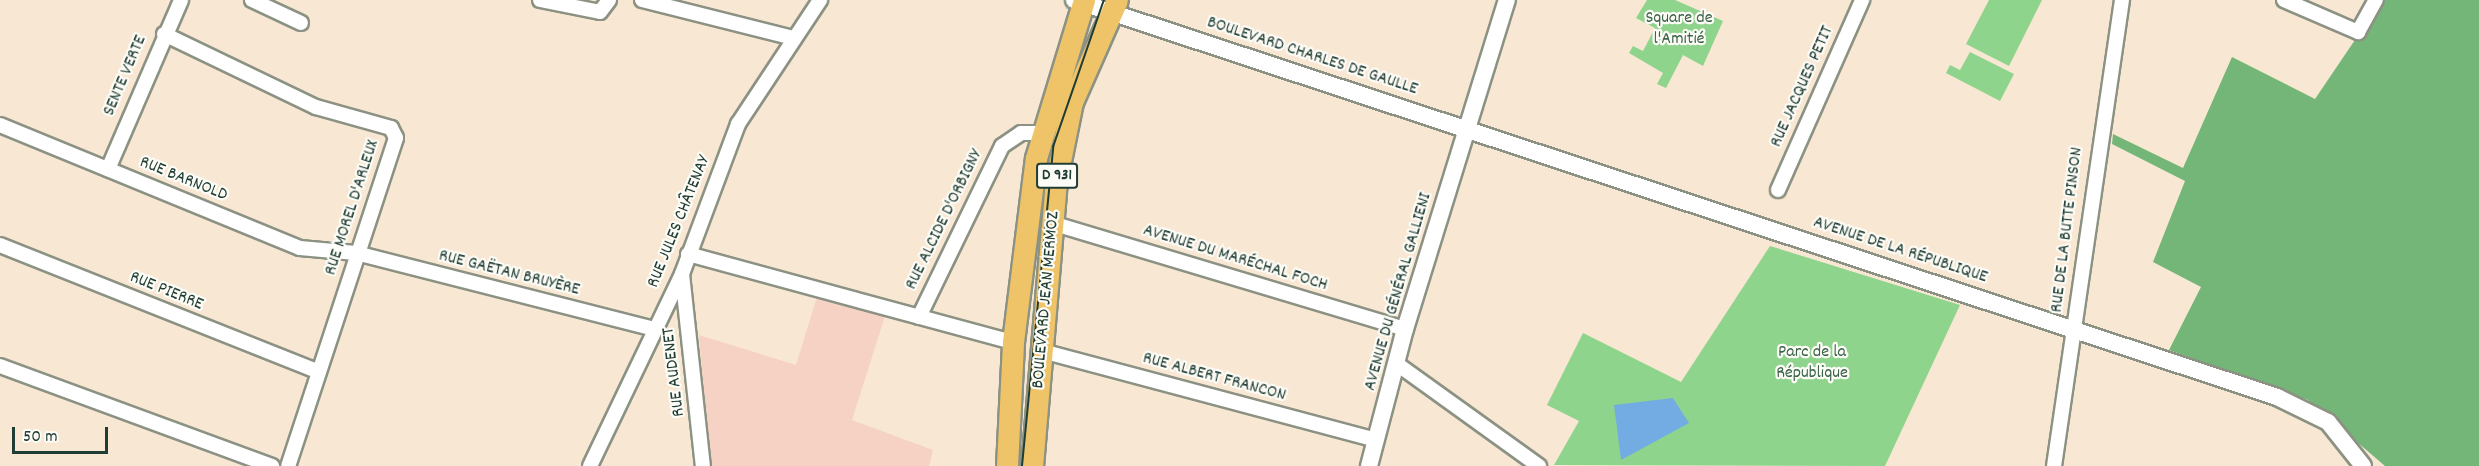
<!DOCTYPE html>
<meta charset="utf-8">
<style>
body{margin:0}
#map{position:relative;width:2479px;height:466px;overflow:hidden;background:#f8e7d2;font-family:Dekko,sans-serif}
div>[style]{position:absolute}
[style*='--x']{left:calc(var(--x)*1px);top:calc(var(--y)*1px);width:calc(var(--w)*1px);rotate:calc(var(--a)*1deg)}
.built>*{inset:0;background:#f6d2c4}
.green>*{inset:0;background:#8fd48d}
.forest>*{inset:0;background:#73b678}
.water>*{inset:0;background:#72ace2}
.roads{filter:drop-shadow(2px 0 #8c9283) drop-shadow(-2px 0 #8c9283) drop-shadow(0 2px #8c9283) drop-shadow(0 -2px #8c9283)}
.minor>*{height:14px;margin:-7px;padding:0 7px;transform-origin:7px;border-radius:7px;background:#fff}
.tertiary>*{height:16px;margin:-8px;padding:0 8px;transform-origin:8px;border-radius:8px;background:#fff}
.primary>*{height:21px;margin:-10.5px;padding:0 10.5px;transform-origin:10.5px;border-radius:10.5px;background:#efc469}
.tram>*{height:1.5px;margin:-0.75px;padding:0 0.75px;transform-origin:0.75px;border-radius:0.75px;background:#1f3d34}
span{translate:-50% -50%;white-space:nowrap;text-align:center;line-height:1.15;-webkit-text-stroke:4.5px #fdfcf7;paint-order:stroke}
.shield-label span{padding:2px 4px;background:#fdfcf7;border:2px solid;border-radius:4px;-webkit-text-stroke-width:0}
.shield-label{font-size:16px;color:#1f3d34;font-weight:700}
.park-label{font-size:18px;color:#3b634a}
.street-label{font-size:18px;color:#1f3d34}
.scale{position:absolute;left:12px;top:427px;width:96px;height:27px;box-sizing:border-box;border:3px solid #1f3d34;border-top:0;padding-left:8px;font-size:18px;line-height:21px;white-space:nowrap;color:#1f3d34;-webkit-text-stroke:4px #fdfcf7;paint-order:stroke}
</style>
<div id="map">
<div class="built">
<i style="clip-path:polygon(817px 297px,885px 316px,852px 420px,933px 450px,929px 466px,711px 466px,699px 335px,796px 365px)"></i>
</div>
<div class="green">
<i style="clip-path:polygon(1647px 0,1675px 0,1723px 21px,1703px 66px,1683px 55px,1666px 88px,1657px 84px,1663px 73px,1629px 53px,1633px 46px,1643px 51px,1655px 28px,1636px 18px)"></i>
<i style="clip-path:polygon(1989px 0,2042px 0,2009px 66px,1966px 44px)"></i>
<i style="clip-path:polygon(1970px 52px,2014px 74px,2000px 101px,1946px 73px,1950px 65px,1960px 70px)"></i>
<i style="clip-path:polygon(1770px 246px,1960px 305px,1885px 466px,1554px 465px,1579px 421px,1547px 405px,1583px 333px,1681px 382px)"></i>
</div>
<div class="forest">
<i style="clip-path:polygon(2382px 0,2479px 0,2479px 466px,2385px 466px,2308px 400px,2169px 350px,2201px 287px,2153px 262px,2185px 181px,2112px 144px,2113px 134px,2183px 168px,2232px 57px,2315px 99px)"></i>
</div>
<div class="water">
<i style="clip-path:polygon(1673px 398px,1689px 423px,1621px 460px,1614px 405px)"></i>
</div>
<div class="roads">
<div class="minor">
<i style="--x:252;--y:0;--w:54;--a:25.1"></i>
<i style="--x:540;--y:0;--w:61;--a:11.3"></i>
<i style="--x:600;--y:12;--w:15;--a:-53"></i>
<i style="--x:642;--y:0;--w:156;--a:14.1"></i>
<i style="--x:2284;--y:0;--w:81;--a:23.4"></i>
<i style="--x:2358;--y:32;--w:37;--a:-61"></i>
<i style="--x:164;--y:34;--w:169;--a:25.7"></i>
<i style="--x:316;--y:107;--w:78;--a:15.6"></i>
<i style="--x:391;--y:128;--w:11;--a:63"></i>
<i style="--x:396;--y:138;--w:345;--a:108.2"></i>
<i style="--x:0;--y:125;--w:324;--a:22.3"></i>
<i style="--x:300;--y:248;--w:56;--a:5.1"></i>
<i style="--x:356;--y:253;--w:308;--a:14.3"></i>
<i style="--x:108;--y:169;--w:184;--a:-66.6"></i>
<i style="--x:1778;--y:190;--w:208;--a:-66.1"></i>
<i style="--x:1055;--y:224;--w:365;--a:16.7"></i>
<i style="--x:0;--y:245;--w:343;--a:21.7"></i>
<i style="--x:688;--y:254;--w:337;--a:15.2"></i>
<i style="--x:682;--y:274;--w:193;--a:83.8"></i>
<i style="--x:919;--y:317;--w:190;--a:-64.1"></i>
<i style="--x:1002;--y:146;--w:23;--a:-34"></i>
<i style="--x:1021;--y:133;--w:19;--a:0"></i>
<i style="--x:1042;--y:351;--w:346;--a:14.9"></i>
<i style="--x:1397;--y:364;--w:175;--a:35.7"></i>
<i style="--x:0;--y:366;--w:290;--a:20.2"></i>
<i style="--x:590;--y:466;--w:213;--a:-64.4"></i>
<i style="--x:682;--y:274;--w:160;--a:-69.5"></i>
<i style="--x:738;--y:124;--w:149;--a:-56.5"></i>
<i style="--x:2054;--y:466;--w:471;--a:-81.7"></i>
</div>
<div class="tertiary">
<i style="--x:1074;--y:0;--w:1267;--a:18.26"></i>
<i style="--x:2277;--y:397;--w:57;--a:26.1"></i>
<i style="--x:2328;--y:422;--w:56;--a:51.5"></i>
<i style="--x:1369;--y:466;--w:142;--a:-75.3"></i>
<i style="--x:1405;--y:329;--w:344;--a:-72.8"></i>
</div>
<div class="primary">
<i style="--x:1007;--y:466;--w:124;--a:-87.2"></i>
<i style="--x:1013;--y:342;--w:185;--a:-82.9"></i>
<i style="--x:1036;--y:158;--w:165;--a:-73.1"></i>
<i style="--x:1032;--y:466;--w:286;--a:-85.2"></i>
<i style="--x:1056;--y:181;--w:81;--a:-78.6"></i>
<i style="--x:1072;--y:102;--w:111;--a:-66.2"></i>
</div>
</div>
<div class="tram">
<i style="--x:1022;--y:466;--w:321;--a:-84.4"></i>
<i style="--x:1053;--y:147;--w:156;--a:-70.9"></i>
</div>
<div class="shield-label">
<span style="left:1057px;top:176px">D 931</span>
</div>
<div class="park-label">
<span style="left:1679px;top:30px">Square de<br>l'Amitié</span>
<span style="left:1812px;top:364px">Parc de la<br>République</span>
</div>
<div class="street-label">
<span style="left:1312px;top:57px;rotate:18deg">BOULEVARD CHARLES DE GAULLE</span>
<span style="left:126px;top:76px;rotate:-67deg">SENTE VERTE</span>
<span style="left:1803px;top:87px;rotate:-66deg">RUE JACQUES PETIT</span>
<span style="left:183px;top:180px;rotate:22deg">RUE BARNOLD</span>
<span style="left:353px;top:208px;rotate:-72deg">RUE MOREL D'ARLEUX</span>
<span style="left:945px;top:220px;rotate:-64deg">RUE ALCIDE D'ORBIGNY</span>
<span style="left:680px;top:222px;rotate:-68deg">RUE JULES CHÂTENAY</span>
<span style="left:2068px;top:230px;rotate:-83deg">RUE DE LA BUTTE PINSON</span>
<span style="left:1900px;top:251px;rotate:18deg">AVENUE DE LA RÉPUBLIQUE</span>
<span style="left:1235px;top:259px;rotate:17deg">AVENUE DU MARÉCHAL FOCH</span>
<span style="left:509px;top:274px;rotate:14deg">RUE GAËTAN BRUYÈRE</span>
<span style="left:166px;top:292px;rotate:22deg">RUE PIERRE</span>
<span style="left:1399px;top:292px;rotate:-74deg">AVENUE DU GÉNÉRAL GALLIENI</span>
<span style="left:1047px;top:300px;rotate:-85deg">BOULEVARD JEAN MERMOZ</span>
<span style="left:675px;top:372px;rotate:-97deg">RUE AUDENET</span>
<span style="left:1214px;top:378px;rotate:15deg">RUE ALBERT FRANCON</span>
</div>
<div class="scale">50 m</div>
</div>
